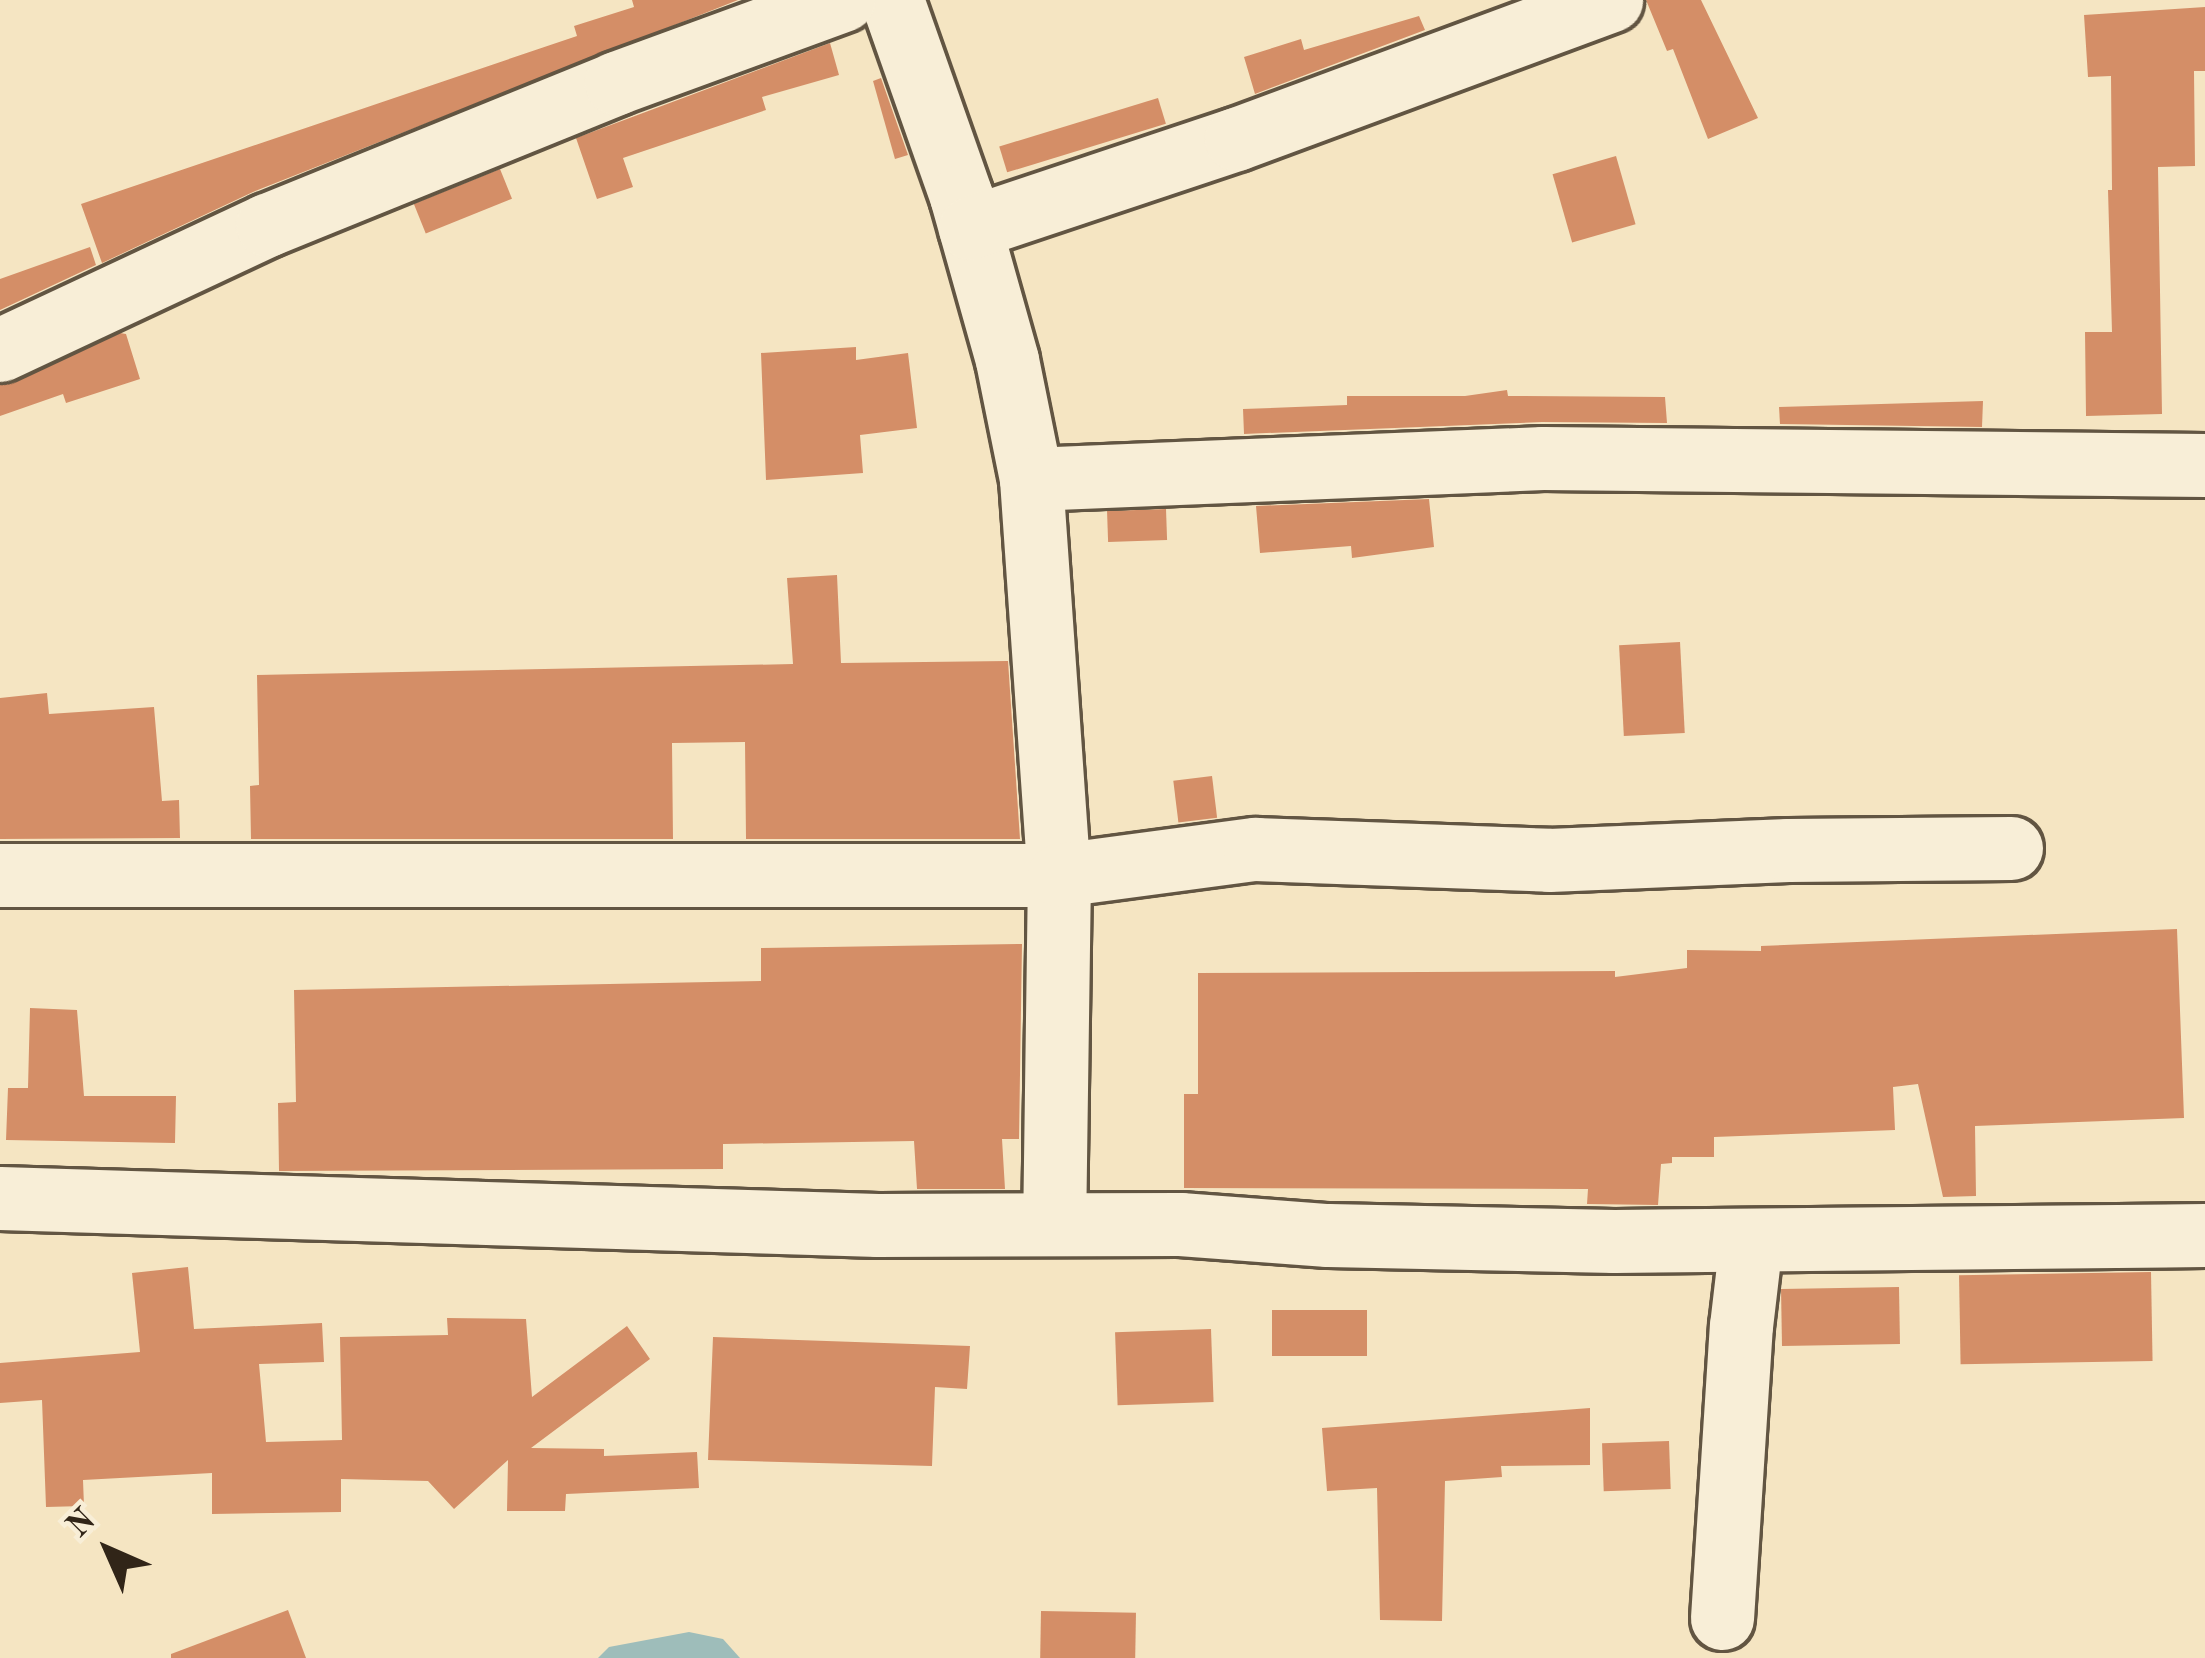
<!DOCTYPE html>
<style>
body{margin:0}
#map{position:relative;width:2205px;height:1658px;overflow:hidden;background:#f5e5c2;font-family:"Old Standard TT",serif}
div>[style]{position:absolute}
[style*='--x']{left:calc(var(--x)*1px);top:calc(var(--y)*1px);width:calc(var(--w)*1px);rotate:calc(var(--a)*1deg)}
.water>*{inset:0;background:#9ebdba}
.building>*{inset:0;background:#d48e67;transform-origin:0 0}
.roads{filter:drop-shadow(3px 0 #625542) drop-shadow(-3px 0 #625542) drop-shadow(0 3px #625542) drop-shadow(0 -3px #625542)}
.minor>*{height:63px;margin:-31.5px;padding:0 31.5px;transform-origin:31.5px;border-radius:31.5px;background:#f8eed7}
span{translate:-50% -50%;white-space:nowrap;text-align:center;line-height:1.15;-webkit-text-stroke:12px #f8eed7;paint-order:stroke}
.north{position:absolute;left:48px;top:1490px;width:120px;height:120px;-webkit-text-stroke:9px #f8eed7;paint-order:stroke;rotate:315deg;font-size:33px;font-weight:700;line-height:48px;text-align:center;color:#312518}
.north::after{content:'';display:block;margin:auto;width:42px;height:54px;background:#312518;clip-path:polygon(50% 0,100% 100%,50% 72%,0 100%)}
</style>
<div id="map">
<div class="water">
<i style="clip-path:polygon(689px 1632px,723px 1639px,740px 1658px,598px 1658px,609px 1647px)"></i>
</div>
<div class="building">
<i style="clip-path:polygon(632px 0,738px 0,253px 192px,102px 263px,81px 204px,577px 36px,574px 26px,634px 7px)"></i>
<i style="clip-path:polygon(1646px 0,1701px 0,1758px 118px,1708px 139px,1673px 49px,1667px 51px)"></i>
<i style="clip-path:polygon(2205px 7px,2205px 71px,2194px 71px,2195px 166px,2158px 167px,2162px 414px,2086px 416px,2085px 332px,2112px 332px,2108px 190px,2112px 190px,2111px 76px,2088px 77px,2084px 15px)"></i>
<i style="clip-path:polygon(1419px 16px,1425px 30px,1255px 94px,1244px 57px,1301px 39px,1304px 50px)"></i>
<i style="clip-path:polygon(830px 43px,839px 75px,762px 97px,766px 110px,623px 158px,633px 187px,597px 199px,576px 138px)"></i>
<i style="clip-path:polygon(881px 78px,908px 155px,895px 159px,873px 81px)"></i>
<i style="left:1158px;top:98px;width:27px;height:166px;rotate:73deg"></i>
<i style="left:1616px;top:156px;width:71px;height:66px;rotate:74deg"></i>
<i style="left:500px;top:169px;width:32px;height:93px;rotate:68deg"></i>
<i style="clip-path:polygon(90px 247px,96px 265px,0 310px,0 279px)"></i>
<i style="clip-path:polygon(120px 333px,126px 334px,140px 379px,66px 403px,63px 394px,0 416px,0 385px)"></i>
<i style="clip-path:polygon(856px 347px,856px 360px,908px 353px,917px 428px,860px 435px,863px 473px,766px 480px,761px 353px)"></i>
<i style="clip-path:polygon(1507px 390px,1508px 396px,1665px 397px,1667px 423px,1542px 422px,1244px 434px,1243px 409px,1347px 405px,1347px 396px,1465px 396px)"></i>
<i style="clip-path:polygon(1983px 401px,1982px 427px,1780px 424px,1779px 407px)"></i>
<i style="clip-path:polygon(1429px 499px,1434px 547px,1352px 558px,1351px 546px,1260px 553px,1256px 506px)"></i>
<i style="left:1166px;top:509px;width:31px;height:59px;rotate:88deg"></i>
<i style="clip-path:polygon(837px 575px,841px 663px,1008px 661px,1020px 839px,746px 839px,745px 742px,672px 743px,673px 839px,251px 839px,250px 786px,259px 785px,257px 675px,793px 664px,787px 578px)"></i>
<i style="left:1680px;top:642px;width:91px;height:61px;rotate:87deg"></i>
<i style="clip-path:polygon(47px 693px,49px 714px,154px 707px,162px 801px,179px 800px,180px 838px,0 839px,0 698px)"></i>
<i style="left:1212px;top:776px;width:42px;height:39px;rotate:83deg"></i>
<i style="clip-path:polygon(2177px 929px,2184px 1118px,1975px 1126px,1976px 1196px,1943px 1197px,1918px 1084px,1893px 1087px,1895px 1130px,1714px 1137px,1714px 1157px,1672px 1157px,1672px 1163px,1661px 1164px,1658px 1205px,1587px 1204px,1588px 1189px,1184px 1188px,1184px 1094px,1198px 1094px,1198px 973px,1615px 971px,1615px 977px,1687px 968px,1687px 950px,1761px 951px,1761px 946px)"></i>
<i style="clip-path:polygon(1022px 944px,1019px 1139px,1002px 1139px,1005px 1189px,917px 1189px,914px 1141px,723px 1144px,723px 1169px,279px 1171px,278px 1103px,296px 1102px,294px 990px,761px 981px,761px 948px)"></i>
<i style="clip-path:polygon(30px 1008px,77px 1010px,84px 1096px,176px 1096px,175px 1143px,6px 1140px,8px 1088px,28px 1088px)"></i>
<i style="clip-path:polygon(188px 1267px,194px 1329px,322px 1323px,324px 1362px,259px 1364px,266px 1442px,342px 1440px,340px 1337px,448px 1335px,447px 1318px,526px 1319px,532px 1397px,627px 1326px,650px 1359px,531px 1448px,604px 1449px,604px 1456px,697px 1452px,699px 1488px,566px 1494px,565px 1511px,507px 1511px,508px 1460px,454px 1509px,428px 1481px,341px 1479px,341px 1512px,212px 1514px,212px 1473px,83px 1480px,84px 1506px,46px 1507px,42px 1400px,0 1403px,0 1363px,140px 1352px,132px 1273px)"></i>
<i style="left:2151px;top:1272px;width:89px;height:192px;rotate:89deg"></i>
<i style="left:1899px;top:1287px;width:57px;height:118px;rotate:89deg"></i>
<i style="left:1272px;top:1310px;width:95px;height:46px"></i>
<i style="left:1211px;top:1329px;width:73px;height:96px;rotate:88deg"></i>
<i style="clip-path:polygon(713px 1337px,970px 1346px,967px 1389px,935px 1387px,932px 1466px,708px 1460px)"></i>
<i style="clip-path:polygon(1590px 1408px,1590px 1465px,1501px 1466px,1502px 1477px,1445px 1481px,1442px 1621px,1380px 1620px,1377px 1488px,1327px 1491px,1322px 1428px)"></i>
<i style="left:1669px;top:1441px;width:48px;height:67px;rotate:88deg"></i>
<i style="clip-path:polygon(288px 1610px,306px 1658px,171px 1658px,171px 1654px)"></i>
<i style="left:1041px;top:1611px;width:95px;height:47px;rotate:1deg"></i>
</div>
<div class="roads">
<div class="minor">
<i style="--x:892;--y:0;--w:208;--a:70.6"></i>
<i style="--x:961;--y:196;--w:170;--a:74.3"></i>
<i style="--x:1007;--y:360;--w:121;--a:78.6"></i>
<i style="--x:1031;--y:479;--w:397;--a:86"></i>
<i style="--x:1059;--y:875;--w:346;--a:90.8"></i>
<i style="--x:970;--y:228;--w:280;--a:-18.5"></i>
<i style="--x:1236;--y:139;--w:400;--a:-20.3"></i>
<i style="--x:0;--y:350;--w:295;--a:-25.1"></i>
<i style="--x:267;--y:225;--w:377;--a:-22.1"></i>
<i style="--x:616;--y:83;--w:242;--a:-20.1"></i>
<i style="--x:1031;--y:479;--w:512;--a:-2.35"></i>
<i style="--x:1543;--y:458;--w:662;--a:0.61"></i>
<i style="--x:0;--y:875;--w:1059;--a:0"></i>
<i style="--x:1059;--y:875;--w:198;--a:-7.6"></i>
<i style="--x:1255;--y:849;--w:294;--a:2.1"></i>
<i style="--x:1549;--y:860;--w:239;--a:-2.4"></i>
<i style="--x:1788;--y:850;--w:223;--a:-0.5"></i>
<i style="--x:0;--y:1198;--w:878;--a:1.76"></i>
<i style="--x:878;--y:1225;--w:302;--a:-0.2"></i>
<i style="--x:1180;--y:1224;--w:148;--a:4.3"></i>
<i style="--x:1328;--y:1235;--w:286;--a:1.2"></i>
<i style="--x:1614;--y:1241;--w:591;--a:-0.58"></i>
<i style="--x:1722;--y:1618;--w:293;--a:-86.3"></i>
<i style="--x:1741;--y:1326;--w:86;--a:-83.3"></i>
</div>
</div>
<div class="north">N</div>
</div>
